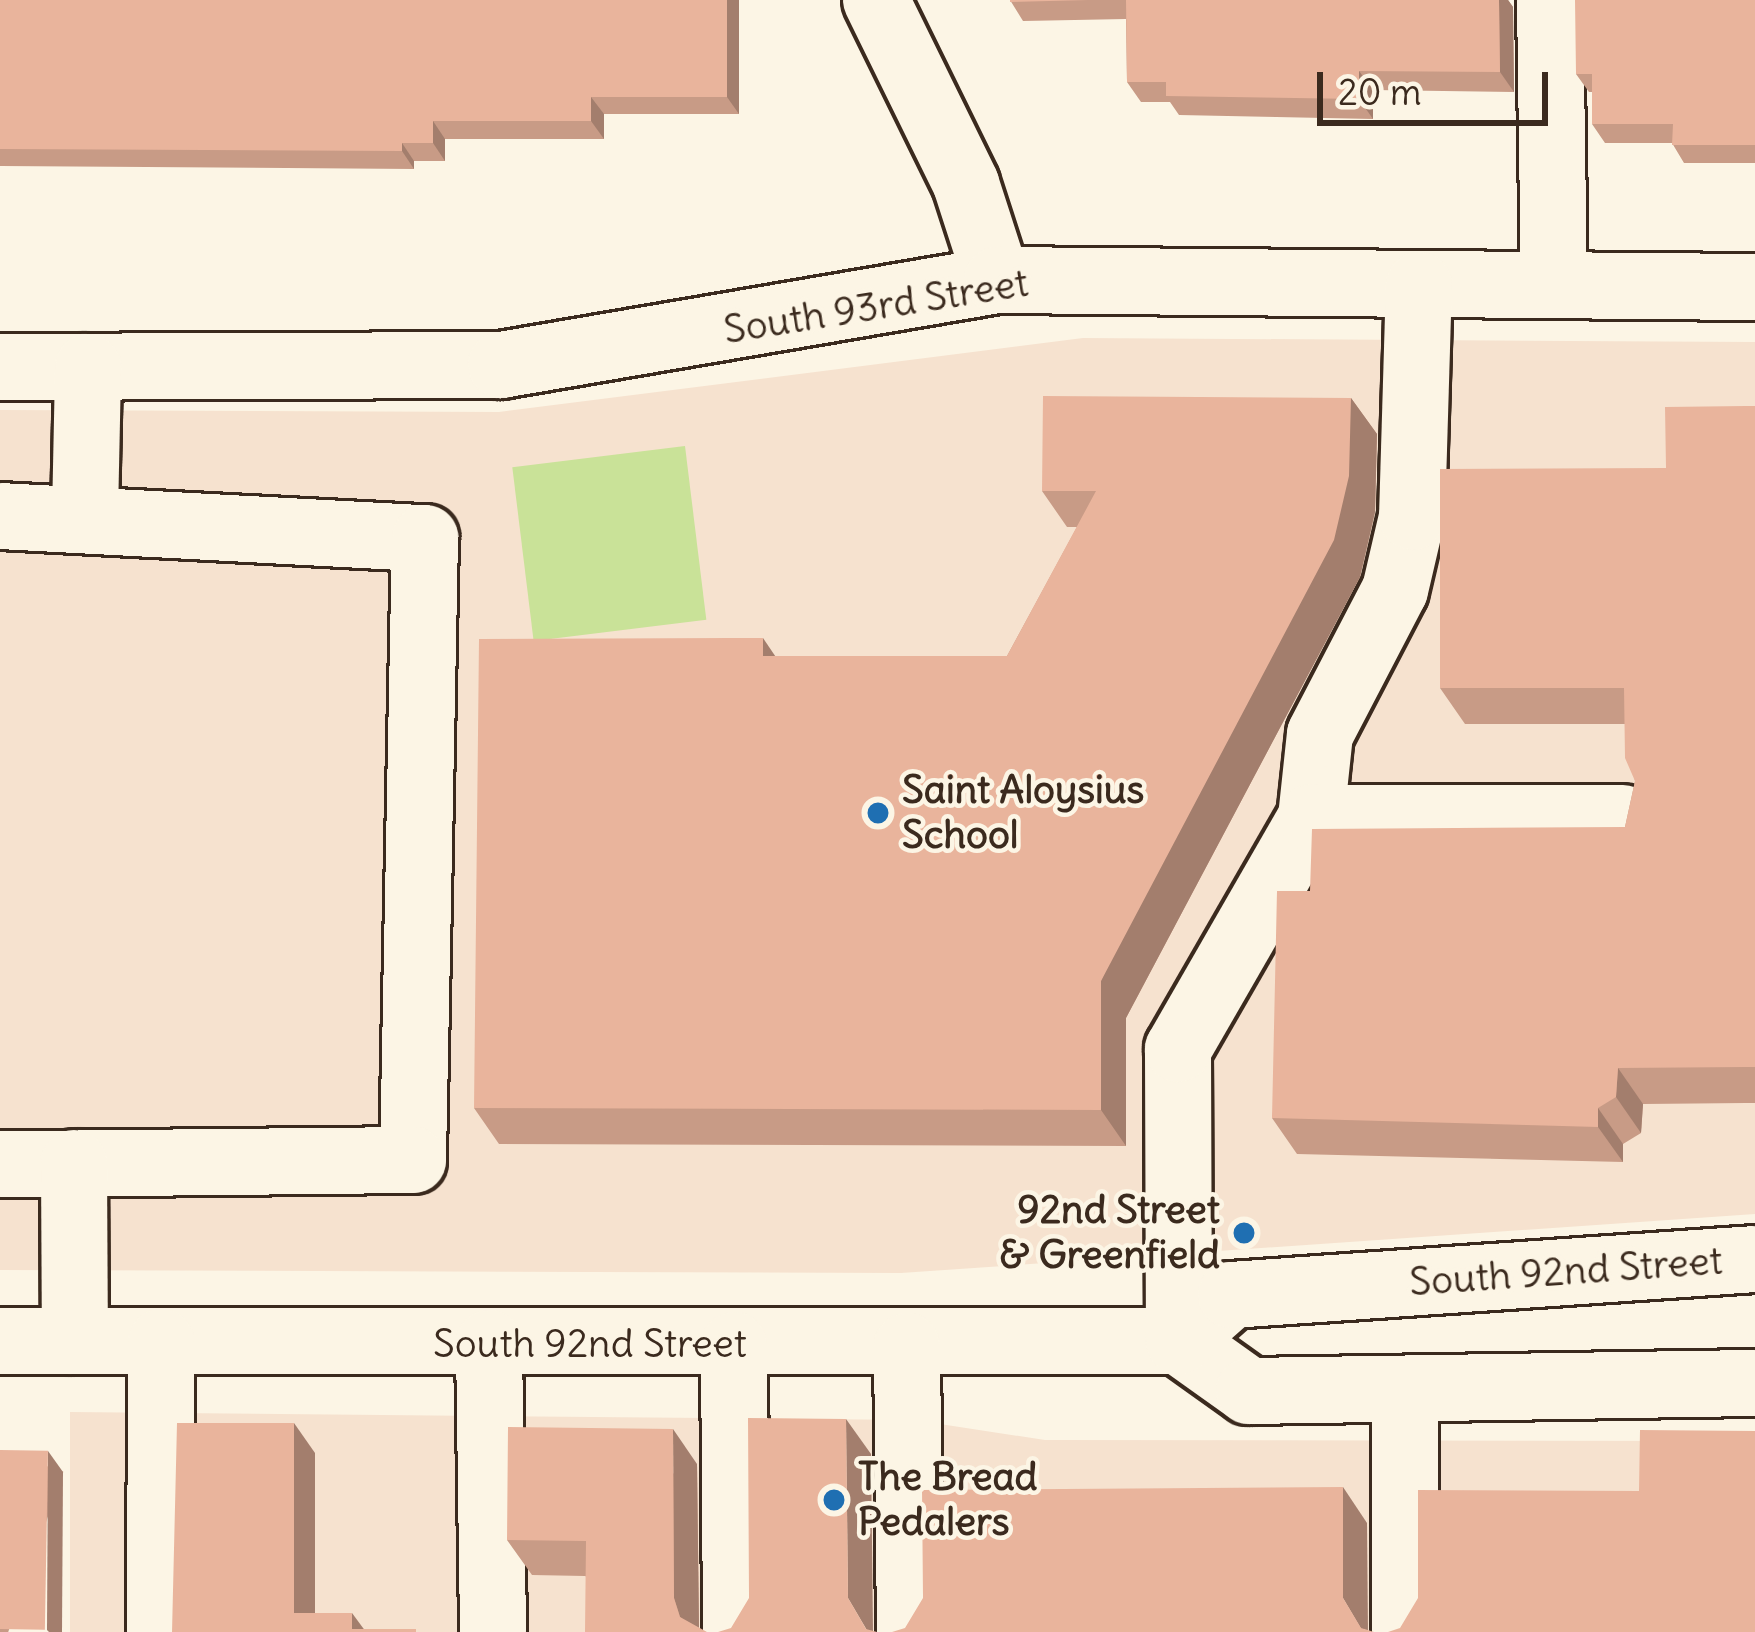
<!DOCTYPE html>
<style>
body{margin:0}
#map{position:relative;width:1755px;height:1632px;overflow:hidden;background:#fcf5e5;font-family:Delius,sans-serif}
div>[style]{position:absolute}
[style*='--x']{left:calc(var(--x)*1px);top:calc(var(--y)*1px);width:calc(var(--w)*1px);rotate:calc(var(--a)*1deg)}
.built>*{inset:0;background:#f6e2cf}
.green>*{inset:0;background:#c9e298;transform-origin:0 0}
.roads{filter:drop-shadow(3px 0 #3b2a1e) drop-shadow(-3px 0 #3b2a1e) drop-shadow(0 3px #3b2a1e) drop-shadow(0 -3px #3b2a1e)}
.minor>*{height:66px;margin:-33px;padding:0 33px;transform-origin:33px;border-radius:33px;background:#fcf5e5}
.wall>*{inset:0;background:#c89b86;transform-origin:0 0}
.shaded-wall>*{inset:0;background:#a37e6d}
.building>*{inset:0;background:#e9b49c;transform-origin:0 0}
.dots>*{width:33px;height:33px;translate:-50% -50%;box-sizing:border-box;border:6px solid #fcf5e5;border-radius:50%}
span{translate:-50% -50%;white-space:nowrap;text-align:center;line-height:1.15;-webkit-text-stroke:9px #fcf5e5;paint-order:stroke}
.street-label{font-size:39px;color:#3b2a1e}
.poi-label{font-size:39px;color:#3b2a1e;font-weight:700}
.left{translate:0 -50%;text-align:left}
.right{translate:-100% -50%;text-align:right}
.scale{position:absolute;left:1317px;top:72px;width:231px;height:54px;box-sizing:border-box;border:6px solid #3b2a1e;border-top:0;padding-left:15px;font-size:36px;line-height:42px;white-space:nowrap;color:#3b2a1e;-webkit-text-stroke:9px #fcf5e5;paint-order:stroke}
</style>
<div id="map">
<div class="built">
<i style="clip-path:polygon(1083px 338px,1755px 342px,1755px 1214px,901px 1273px,0 1270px,0 410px,499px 412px)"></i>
<i style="clip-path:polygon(70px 1412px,914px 1420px,1045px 1440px,1755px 1441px,1755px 1632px,70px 1632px)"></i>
</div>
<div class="green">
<i style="left:685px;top:446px;width:175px;height:174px;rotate:83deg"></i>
</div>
<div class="roads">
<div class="minor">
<i style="--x:876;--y:0;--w:205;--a:63.9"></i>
<i style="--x:966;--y:184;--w:101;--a:72.1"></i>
<i style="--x:1550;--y:0;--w:285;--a:89.2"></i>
<i style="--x:0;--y:367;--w:501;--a:-0.23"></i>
<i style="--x:501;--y:365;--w:503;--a:-9.72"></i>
<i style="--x:997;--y:280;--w:758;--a:0.53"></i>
<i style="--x:85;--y:515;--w:148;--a:-88.8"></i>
<i style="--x:0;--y:516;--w:426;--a:3"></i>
<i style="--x:425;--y:538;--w:622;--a:91.11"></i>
<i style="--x:413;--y:1160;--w:413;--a:179.4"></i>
<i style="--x:1311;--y:818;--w:84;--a:-83.9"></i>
<i style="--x:1320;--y:734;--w:162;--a:-62.5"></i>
<i style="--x:1395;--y:590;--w:75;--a:-76.9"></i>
<i style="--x:1412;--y:517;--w:232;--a:-88.3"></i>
<i style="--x:74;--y:1163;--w:178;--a:89.7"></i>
<i style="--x:0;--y:1341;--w:1179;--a:0"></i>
<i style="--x:1179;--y:1341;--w:86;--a:35.5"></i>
<i style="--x:1249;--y:1391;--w:506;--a:-0.91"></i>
<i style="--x:1179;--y:1341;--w:292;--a:-90.2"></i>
<i style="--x:1178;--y:1049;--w:267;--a:-60.1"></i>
<i style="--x:1311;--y:818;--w:312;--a:0"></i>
<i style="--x:1179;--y:1341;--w:69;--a:-41.5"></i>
<i style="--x:1231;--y:1295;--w:525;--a:-3.93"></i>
<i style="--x:489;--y:1343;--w:289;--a:89.2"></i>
<i style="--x:734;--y:1345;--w:287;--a:89.6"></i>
<i style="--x:907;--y:1346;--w:286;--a:89.4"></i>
<i style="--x:160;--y:1632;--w:290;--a:-89.8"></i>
<i style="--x:1405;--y:1632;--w:239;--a:-90"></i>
</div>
</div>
<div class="wall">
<i style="clip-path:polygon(0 0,739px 0,739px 114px,604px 114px,604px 139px,445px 139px,445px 161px,414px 161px,414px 169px,0 166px)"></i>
<i style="clip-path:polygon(1010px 0,1508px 0,1513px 7px,1514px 92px,1373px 90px,1373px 119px,1179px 115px,1170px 102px,1141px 102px,1127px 82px,1126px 19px,1023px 21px)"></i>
<i style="clip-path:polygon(1755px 0,1755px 163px,1684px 163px,1672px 143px,1605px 143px,1592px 124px,1592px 92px,1589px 92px,1576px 74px)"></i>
<i style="clip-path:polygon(1351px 398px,1377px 434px,1375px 512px,1360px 577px,1126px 1018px,1126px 1146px,499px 1144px,474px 1108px,775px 656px,1007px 656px,1077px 527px,1067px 527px,1042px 491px)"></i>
<i style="clip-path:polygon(1755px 406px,1755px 1103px,1643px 1104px,1641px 1133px,1623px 1144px,1623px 1162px,1297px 1154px,1272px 1118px,1310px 891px,1625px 827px,1635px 781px,1625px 724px,1465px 724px,1440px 688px,1666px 468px)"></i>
<i style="left:0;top:1450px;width:67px;height:182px;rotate:19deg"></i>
<i style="clip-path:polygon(697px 1464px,699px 1627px,585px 1576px,532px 1575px,507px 1540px)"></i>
</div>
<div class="shaded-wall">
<i style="clip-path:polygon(727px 0,739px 0,739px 114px,727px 97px)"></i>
<i style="clip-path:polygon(1499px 0,1508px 0,1513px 7px,1514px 92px,1500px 72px)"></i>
<i style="clip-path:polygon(1359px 71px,1373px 90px,1373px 119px,1359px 99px)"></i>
<i style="clip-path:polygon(591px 97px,604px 114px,604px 139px,591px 121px)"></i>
<i style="clip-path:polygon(433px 121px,445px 139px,445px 161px,433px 143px)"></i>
<i style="clip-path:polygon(402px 143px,414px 161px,414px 169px,402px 151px)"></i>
<i style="clip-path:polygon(1351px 398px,1377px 434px,1375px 512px,1360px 577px,1126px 1018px,1126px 1146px,1101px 1110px,1101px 981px)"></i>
<i style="clip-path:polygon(763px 638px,788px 675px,763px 656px)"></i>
<i style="clip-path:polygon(1618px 1068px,1643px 1104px,1641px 1133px,1616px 1097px)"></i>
<i style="clip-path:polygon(1598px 1108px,1623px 1144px,1623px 1162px,1598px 1127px)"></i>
<i style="clip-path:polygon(846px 1419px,871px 1454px,873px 1632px,868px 1632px,848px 1598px)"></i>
<i style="clip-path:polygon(294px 1423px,315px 1453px,315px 1632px,294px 1613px)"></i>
<i style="clip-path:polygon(673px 1429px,697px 1464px,699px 1632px,680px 1617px,674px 1598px)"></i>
<i style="clip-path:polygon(48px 1451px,63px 1472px,62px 1632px,49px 1632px,47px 1630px)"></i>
<i style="clip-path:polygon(1343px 1487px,1367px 1523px,1368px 1632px,1363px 1632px,1343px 1598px)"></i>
<i style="clip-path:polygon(352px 1613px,366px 1632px,352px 1629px)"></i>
</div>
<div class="building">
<i style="clip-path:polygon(0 0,727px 0,727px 97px,591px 97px,591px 121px,433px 121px,433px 143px,402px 143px,402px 151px,0 149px)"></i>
<i style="clip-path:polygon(1010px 0,1088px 0,1010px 2px)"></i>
<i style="clip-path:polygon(1126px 0,1499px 0,1500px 72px,1359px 71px,1359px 99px,1166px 96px,1166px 82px,1127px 82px)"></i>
<i style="clip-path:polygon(1575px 0,1755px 0,1755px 145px,1672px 145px,1673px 124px,1592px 124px,1592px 74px,1576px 74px)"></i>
<i style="clip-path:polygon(1043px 396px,1351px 398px,1349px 476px,1334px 540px,1101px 981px,1101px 1110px,474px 1108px,479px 639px,763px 638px,763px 656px,1007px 656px,1096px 491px,1042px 491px)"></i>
<i style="clip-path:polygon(1755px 406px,1755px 1067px,1618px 1068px,1616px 1097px,1598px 1108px,1598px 1127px,1272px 1118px,1277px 891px,1310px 891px,1312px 829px,1625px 827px,1635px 781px,1625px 758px,1624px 688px,1440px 688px,1440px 469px,1666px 468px,1665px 407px)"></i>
<i style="clip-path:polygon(748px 1418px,846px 1419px,848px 1598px,866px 1629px,877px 1632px,718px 1632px,731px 1628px,749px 1598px)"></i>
<i style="clip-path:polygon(177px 1423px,294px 1423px,294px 1613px,352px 1613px,352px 1629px,416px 1629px,416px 1632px,172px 1632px)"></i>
<i style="clip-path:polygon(508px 1427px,673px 1429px,674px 1598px,680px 1617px,707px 1632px,585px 1632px,586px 1541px,507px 1540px)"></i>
<i style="clip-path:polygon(1640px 1430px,1755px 1431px,1755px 1632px,1388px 1632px,1400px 1628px,1418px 1598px,1418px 1490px,1639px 1491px)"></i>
<i style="left:0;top:1450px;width:48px;height:179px;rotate:1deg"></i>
<i style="clip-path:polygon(1343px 1487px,1343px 1598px,1361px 1628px,1374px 1632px,892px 1632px,905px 1628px,923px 1598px,922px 1490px)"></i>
</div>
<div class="dots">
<i style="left:878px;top:813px;background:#1f6fb2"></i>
<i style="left:1244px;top:1233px;background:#1f6fb2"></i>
<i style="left:834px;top:1500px;background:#1f6fb2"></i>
</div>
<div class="street-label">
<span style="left:876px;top:307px;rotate:-9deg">South 93rd Street</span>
<span style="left:1566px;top:1272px;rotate:-4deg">South 92nd Street</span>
<span style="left:590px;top:1344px">South 92nd Street</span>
</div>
<div class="poi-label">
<span class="left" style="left:902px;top:813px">Saint Aloysius<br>School</span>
<span class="right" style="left:1220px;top:1233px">92nd Street<br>&amp; Greenfield</span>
<span class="left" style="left:858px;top:1500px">The Bread<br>Pedalers</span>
</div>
<div class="scale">20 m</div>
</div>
